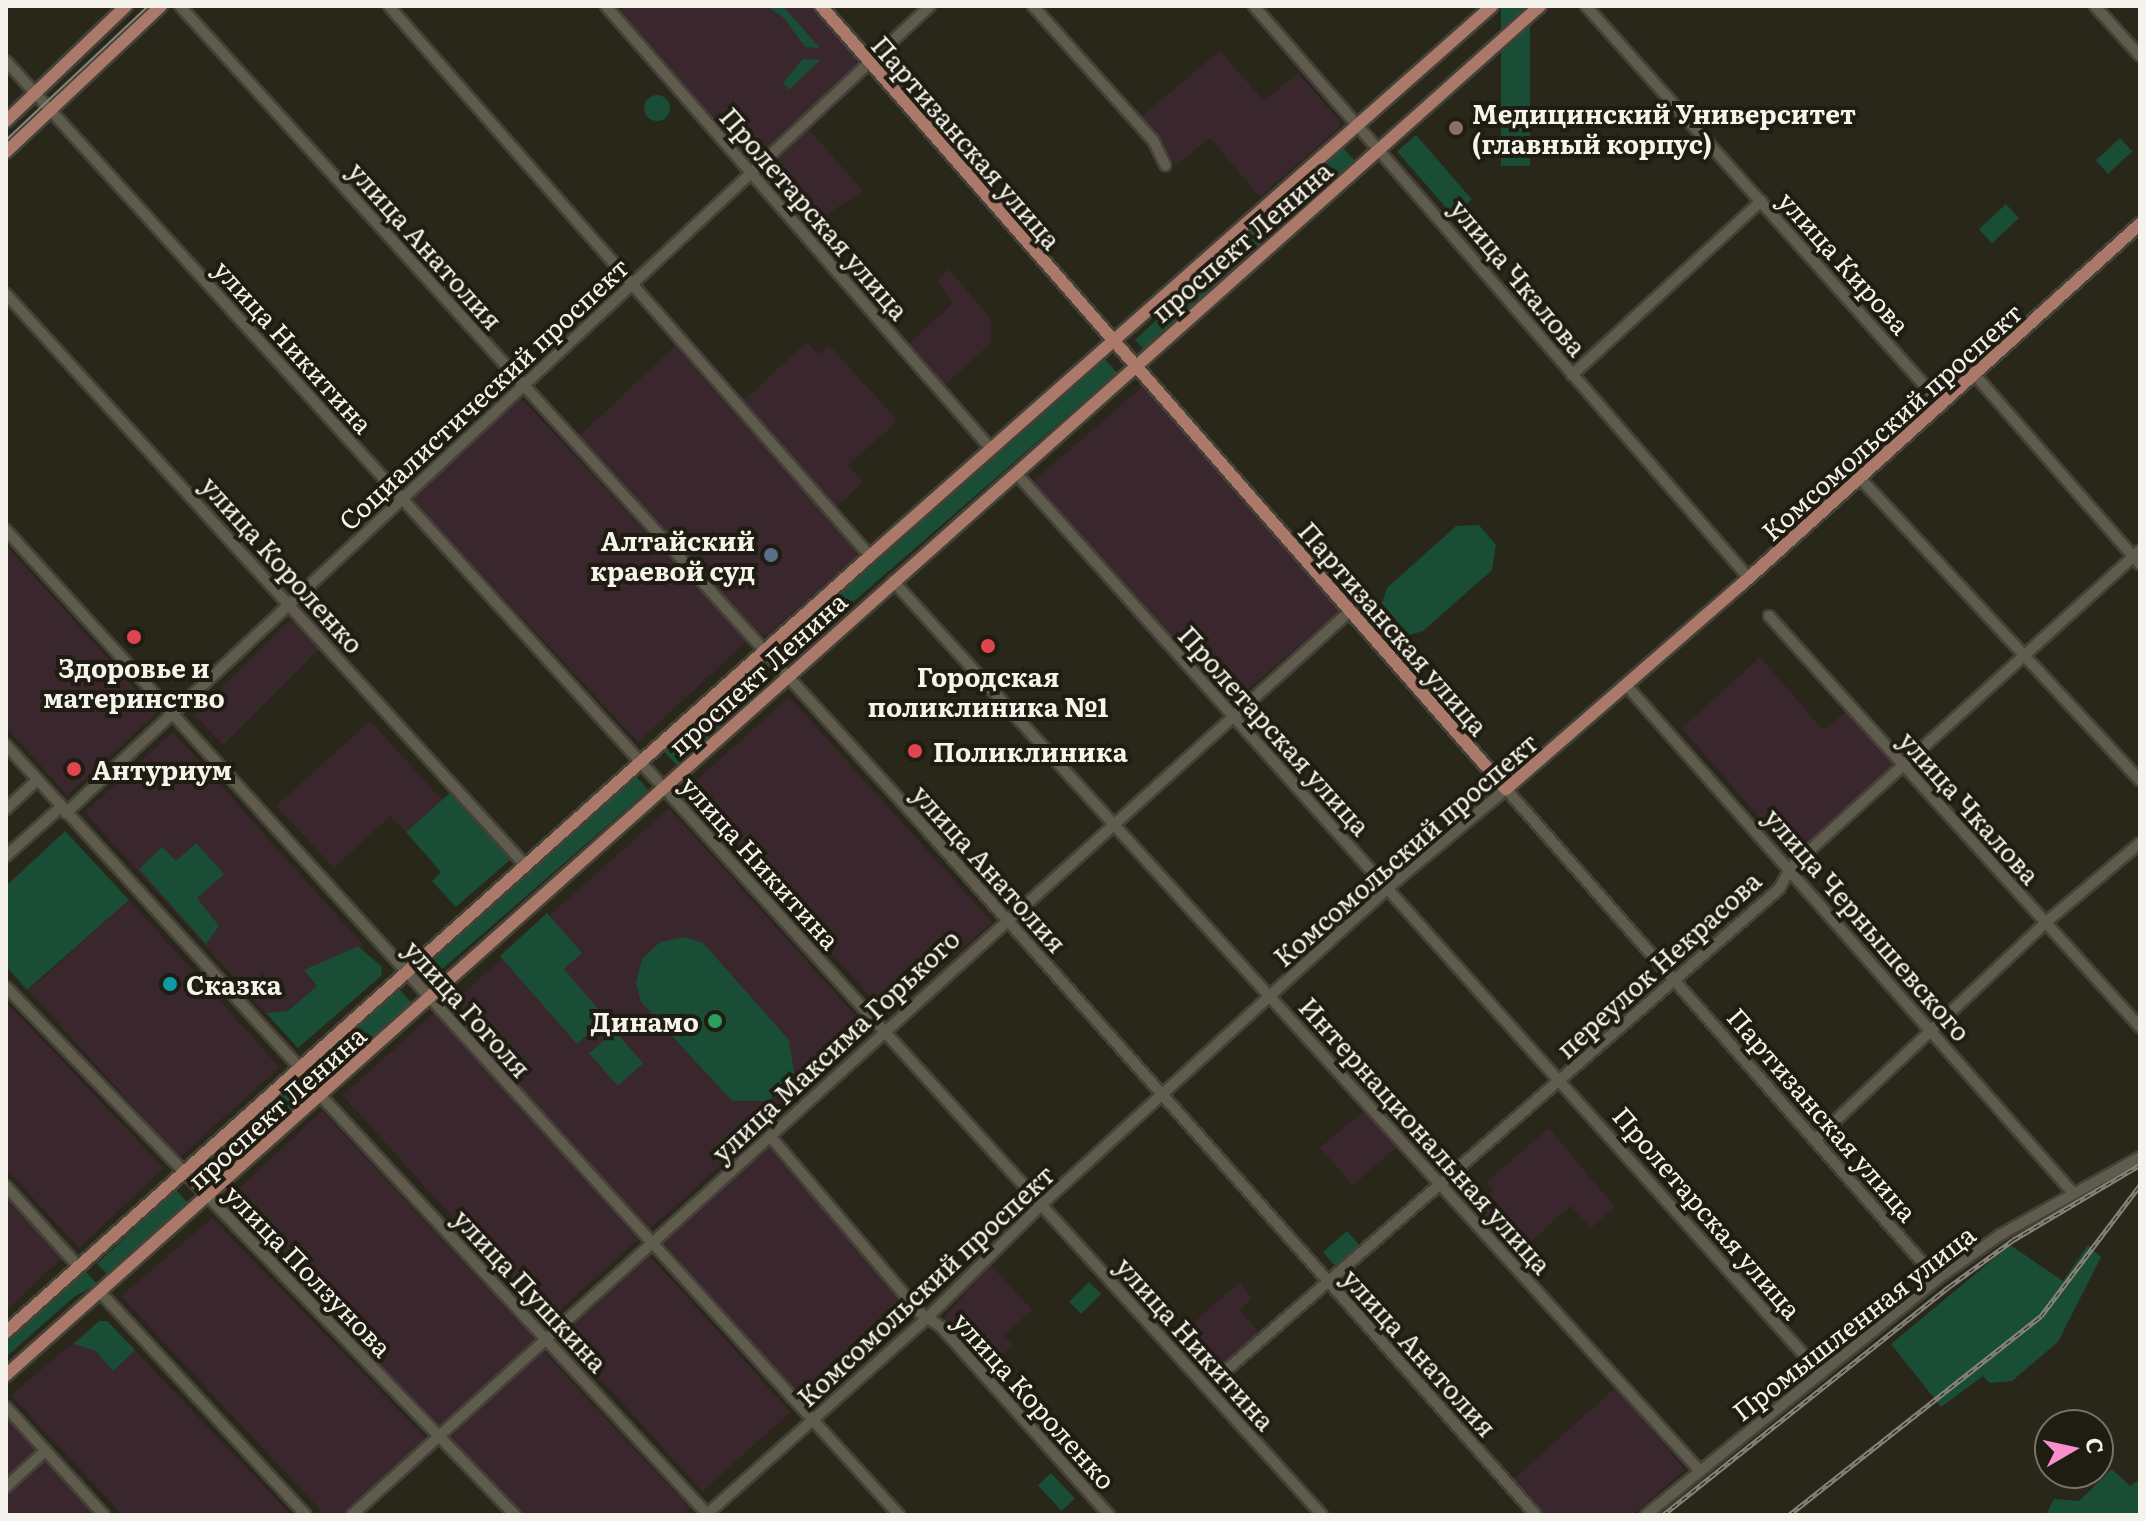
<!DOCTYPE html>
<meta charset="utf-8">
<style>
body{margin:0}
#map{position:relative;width:2146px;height:1521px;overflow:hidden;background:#29261a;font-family:Literata,serif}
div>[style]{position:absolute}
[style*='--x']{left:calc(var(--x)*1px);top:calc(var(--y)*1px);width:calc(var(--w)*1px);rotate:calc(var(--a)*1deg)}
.commercial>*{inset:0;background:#3a272d;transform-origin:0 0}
.green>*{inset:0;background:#1a4d35;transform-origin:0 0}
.round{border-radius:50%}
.roads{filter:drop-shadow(2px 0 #444138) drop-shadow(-2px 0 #444138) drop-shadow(0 2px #444138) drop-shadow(0 -2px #444138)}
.minor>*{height:10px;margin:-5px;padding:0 5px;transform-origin:5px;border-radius:5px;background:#5f5c4e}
.major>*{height:12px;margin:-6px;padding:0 6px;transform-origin:6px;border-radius:6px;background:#aa796a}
.tram>*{height:2px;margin:-1px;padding:0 1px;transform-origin:1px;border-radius:1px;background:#868379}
.rail>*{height:5px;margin-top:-2.5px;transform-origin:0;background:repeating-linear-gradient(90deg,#1f1c11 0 6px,#868379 0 12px);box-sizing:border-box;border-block:2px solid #868379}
.dots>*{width:22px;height:22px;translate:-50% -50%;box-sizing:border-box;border:4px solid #1f1c11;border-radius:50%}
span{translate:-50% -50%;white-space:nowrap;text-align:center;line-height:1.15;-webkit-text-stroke:8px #1f1c11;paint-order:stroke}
.poi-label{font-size:26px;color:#f5f3eb;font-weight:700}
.left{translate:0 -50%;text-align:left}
.right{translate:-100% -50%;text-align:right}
.street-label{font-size:26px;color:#f5f3eb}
.frame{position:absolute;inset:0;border:8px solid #f5f3eb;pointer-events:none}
.north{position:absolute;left:2034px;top:1409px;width:80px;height:80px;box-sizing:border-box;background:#1f1c11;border:2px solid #757268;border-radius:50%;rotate:81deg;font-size:22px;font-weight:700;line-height:32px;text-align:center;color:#f5f3eb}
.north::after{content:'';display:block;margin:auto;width:28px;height:36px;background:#f98fca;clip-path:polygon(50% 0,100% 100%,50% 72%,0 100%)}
</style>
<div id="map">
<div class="commercial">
<i style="clip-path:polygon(626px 6px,811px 6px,856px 58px,856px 69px,755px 160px,747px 159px,620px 11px)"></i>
<i style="clip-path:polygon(1220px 51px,1264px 101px,1298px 73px,1339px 120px,1339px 127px,1260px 197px,1210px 138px,1176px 165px,1138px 119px)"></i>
<i style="clip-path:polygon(807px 127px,863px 191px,806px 228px,760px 178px,761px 170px)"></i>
<i style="clip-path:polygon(949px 269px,990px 318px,992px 342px,943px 387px,907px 346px,953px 303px,937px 281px)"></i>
<i style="clip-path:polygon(807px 342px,819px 354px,829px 345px,898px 421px,848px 465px,863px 482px,836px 507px,741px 403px)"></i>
<i style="clip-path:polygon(675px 346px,855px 549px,856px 557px,767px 635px,758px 634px,577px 438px)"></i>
<i style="left:1143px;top:386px;width:298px;height:145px;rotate:49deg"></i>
<i style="left:520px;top:397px;width:333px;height:149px;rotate:47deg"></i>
<i style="clip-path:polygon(6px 545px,157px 713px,67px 795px,6px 727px)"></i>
<i style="left:290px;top:620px;width:41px;height:135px;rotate:45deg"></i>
<i style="clip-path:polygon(1760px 657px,1823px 730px,1857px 703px,1903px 757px,1792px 855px,1682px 728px)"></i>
<i style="left:789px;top:697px;width:303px;height:140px;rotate:48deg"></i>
<i style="clip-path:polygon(370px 721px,442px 800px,406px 832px,390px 816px,334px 868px,276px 806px)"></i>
<i style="clip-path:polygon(173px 732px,364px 946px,305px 970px,318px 985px,288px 1011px,266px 1013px,85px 812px)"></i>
<i style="left:669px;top:808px;width:300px;height:298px;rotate:48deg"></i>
<i style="left:129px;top:900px;width:225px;height:135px;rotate:48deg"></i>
<i style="clip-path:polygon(6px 1002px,164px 1168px,79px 1248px,6px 1169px)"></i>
<i style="left:434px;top:1013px;width:305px;height:123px;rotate:48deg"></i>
<i style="left:322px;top:1111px;width:314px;height:137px;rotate:47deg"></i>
<i style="clip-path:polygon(1361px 1113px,1371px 1114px,1398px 1146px,1353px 1185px,1320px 1148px)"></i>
<i style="clip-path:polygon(1549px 1128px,1615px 1207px,1591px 1228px,1570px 1206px,1520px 1252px,1476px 1208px,1493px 1191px,1486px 1182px)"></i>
<i style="left:769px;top:1143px;width:218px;height:145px;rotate:49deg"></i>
<i style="clip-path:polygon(6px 1195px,63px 1257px,6px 1311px)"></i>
<i style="clip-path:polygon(212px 1218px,427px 1439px,344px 1515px,325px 1515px,121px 1296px)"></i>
<i style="left:650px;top:1256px;width:210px;height:119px;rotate:48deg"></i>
<i style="clip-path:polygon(990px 1264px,1032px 1310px,1004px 1335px,1013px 1345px,986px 1369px,947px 1328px,945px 1317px)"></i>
<i style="clip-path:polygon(1240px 1282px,1252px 1298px,1240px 1310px,1260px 1334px,1210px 1378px,1175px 1339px)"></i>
<i style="clip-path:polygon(99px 1321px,107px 1321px,291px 1515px,123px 1515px,11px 1395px)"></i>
<i style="clip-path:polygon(542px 1350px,690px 1508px,682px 1515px,522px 1515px,449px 1439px)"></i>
<i style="clip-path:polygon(1616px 1387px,1685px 1470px,1632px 1515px,1542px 1515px,1513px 1480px)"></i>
<i style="clip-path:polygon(6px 1415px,34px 1447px,95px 1515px,6px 1515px)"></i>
</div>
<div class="green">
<i style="clip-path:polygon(767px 6px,783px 6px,820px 48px,805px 47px,784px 18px)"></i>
<i style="left:1501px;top:6px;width:29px;height:160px"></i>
<i style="clip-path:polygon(803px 59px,820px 60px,789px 90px,783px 83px)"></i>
<i class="round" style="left:644px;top:95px;width:26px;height:26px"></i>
<i style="left:1416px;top:135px;width:85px;height:25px;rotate:49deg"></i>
<i style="left:2120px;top:138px;width:18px;height:33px;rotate:47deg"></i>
<i style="left:1342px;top:147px;width:19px;height:283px;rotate:47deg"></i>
<i style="left:2006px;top:204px;width:19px;height:37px;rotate:47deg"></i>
<i style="left:1103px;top:357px;width:21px;height:432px;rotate:49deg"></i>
<i style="clip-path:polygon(1479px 525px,1496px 545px,1492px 570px,1423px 631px,1410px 635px,1391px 628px,1381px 606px,1387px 588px,1456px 526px)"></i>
<i style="left:752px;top:667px;width:22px;height:122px;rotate:47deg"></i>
<i style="left:635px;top:775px;width:20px;height:285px;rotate:49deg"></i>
<i style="clip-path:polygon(451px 792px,511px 859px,456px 907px,432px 881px,441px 872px,406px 832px)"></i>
<i style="clip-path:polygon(65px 831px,129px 900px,27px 990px,6px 966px,6px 886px)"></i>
<i style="clip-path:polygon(196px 843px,224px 874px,197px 898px,219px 926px,206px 944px,139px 869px,162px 847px,176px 861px)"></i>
<i style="clip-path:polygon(547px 913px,582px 953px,564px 969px,606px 1018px,577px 1044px,500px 956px)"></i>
<i style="clip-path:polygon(685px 937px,703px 943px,789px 1040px,794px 1072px,768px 1101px,732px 1101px,641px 1002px,636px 983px,642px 959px,660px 942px)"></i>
<i style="clip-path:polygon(358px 946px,382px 967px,381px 976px,298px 1048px,266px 1013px,288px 1011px,317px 986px,304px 970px)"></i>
<i style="left:398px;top:988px;width:21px;height:266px;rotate:47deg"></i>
<i style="left:615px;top:1031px;width:43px;height:34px;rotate:49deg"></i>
<i style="left:176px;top:1190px;width:18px;height:108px;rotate:47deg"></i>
<i style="left:1347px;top:1231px;width:20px;height:32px;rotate:49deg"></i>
<i style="clip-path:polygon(2010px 1245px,2063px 1281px,2088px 1245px,2101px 1257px,2058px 1342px,2012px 1381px,1990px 1383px,1983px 1376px,1941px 1407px,1891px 1344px)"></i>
<i style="clip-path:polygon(84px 1270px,97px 1284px,74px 1297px,6px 1357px,6px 1343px)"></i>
<i style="left:1089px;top:1282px;width:17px;height:28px;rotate:45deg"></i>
<i style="clip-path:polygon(99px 1321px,107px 1321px,135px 1350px,113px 1371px,96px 1351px,74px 1344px)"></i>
<i style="clip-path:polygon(2112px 1469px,2130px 1486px,2140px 1479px,2140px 1515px,2046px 1515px,2054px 1499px,2079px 1501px)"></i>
<i style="left:1051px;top:1473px;width:35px;height:18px;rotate:47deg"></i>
</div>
<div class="roads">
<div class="minor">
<i style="--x:180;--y:6;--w:1114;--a:47.8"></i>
<i style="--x:928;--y:831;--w:915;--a:48.37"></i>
<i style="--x:389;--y:6;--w:731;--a:48.83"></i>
<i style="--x:606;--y:6;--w:587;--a:49.01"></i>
<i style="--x:1033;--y:6;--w:180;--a:48.2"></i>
<i style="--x:1153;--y:140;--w:28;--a:64"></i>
<i style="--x:1254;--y:6;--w:756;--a:49.13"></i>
<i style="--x:1586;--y:6;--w:535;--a:48.26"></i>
<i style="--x:2095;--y:6;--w:67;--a:48"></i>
<i style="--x:6;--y:61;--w:1961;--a:47.85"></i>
<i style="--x:6;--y:294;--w:772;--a:47.73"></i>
<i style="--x:1572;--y:375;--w:257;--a:-42.6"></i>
<i style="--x:1975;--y:375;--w:251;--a:48.9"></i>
<i style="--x:1016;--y:473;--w:1208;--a:48.22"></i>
<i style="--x:1859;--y:477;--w:413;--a:47.2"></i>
<i style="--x:6;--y:530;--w:1330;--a:47.8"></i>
<i style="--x:893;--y:581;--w:1200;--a:47.8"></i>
<i style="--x:1769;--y:616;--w:554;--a:47.93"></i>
<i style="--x:1627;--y:686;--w:675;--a:48.66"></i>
<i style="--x:6;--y:745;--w:437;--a:47.7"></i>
<i style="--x:6;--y:809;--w:42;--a:-43.1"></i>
<i style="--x:66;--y:813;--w:1182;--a:-43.05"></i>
<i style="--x:6;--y:856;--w:74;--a:-41.7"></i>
<i style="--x:6;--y:987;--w:733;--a:46.05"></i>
<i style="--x:321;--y:1096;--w:570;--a:47.27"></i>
<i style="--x:770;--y:1136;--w:231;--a:49.7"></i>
<i style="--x:919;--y:1312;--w:27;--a:34"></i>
<i style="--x:941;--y:1327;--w:252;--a:48.2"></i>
<i style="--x:1817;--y:1138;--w:313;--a:-43.3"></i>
<i style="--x:2045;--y:923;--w:124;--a:-40.1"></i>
<i style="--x:6;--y:1186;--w:109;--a:48"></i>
<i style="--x:101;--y:1293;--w:302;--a:47.3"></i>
<i style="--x:1230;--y:1367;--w:728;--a:-41.05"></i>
<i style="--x:1779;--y:889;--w:25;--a:-61"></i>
<i style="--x:1791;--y:867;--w:471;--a:-42.2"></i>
<i style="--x:6;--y:1407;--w:146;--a:47.8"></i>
<i style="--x:6;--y:1487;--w:54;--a:-42.8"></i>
<i style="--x:352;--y:1515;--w:1347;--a:-42.17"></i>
<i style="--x:706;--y:1515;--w:299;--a:-41.7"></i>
<i style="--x:929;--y:1316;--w:159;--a:-44.7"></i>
<i style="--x:1042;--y:1204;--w:470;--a:-42.4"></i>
<i style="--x:1389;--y:887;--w:153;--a:-39.9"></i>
<i style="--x:1506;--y:789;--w:653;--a:48.67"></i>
<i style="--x:1646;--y:1515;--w:375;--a:-39"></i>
<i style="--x:1937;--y:1279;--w:77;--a:-34.9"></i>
<i style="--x:2000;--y:1235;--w:160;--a:-29.1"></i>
</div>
<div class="major">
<i style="--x:821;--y:6;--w:1040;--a:48.82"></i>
<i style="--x:1506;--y:789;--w:311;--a:-41"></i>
<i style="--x:1741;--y:585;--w:538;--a:-42.14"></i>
<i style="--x:6;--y:121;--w:166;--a:-43.8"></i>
<i style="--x:6;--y:152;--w:213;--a:-43.3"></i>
<i style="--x:6;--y:1332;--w:1161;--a:-41.93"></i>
<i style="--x:870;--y:556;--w:830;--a:-41.48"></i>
<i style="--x:6;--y:1375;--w:2056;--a:-41.75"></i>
</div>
</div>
<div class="tram">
<i style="--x:6;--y:140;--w:195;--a:-43.3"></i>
</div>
<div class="rail">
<i style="--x:1663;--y:1515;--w:367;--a:-38.6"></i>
<i style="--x:1950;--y:1286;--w:78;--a:-36.1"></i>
<i style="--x:2013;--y:1240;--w:147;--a:-30.6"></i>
<i style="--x:1789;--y:1515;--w:321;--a:-38.3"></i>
<i style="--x:2041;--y:1316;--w:164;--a:-52.9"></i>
</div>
<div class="dots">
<i style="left:1456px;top:128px;background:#8d6e63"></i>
<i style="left:771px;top:555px;background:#5c6f8a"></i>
<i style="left:134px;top:637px;background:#e0444e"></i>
<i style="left:988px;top:646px;background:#e0444e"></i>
<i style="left:915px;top:751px;background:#e0444e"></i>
<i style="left:74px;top:769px;background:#e0444e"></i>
<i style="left:170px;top:984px;background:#0f9aa8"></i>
<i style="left:715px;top:1021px;background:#2e9e5b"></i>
</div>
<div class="poi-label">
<span class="left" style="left:1472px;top:128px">Медицинский Университет<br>(главный корпус)</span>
<span class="right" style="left:755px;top:555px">Алтайский<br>краевой суд</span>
<span style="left:134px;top:682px">Здоровье и<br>материнство</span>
<span style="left:988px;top:691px">Городская<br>поликлиника №1</span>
<span class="left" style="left:933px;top:751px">Поликлиника</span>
<span class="left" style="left:92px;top:769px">Антуриум</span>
<span class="left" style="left:186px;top:984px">Сказка</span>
<span class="right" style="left:699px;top:1021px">Динамо</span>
</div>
<div class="street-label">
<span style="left:967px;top:142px;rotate:49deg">Партизанская улица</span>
<span style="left:815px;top:213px;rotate:49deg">Пролетарская улица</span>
<span style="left:1241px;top:241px;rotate:-41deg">проспект Ленина</span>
<span style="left:426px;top:245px;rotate:48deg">улица Анатолия</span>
<span style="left:1845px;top:262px;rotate:48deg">улица Кирова</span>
<span style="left:1519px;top:277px;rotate:50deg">улица Чкалова</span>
<span style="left:294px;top:346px;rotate:48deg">улица Никитина</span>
<span style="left:483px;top:393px;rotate:-43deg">Социалистический проспект</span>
<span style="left:1891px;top:421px;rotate:-42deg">Комсомольский проспект</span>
<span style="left:283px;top:564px;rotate:48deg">улица Короленко</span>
<span style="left:1394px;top:628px;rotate:49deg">Партизанская улица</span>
<span style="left:757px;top:673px;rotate:-42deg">проспект Ленина</span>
<span style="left:1275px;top:730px;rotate:48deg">Пролетарская улица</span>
<span style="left:1970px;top:807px;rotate:48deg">улица Чкалова</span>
<span style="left:1405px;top:849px;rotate:-41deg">Комсомольский проспект</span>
<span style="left:761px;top:862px;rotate:48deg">улица Никитина</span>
<span style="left:990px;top:868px;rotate:48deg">улица Анатолия</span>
<span style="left:1868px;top:924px;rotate:49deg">улица Чернышевского</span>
<span style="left:1658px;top:964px;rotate:-42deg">переулок Некрасова</span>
<span style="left:468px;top:1008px;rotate:48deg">улица Гоголя</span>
<span style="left:835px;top:1045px;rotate:-43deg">улица Максима Горького</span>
<span style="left:276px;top:1107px;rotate:-42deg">проспект Ленина</span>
<span style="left:1823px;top:1114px;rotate:49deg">Партизанская улица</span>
<span style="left:1426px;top:1135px;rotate:48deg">Интернациональная улица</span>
<span style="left:1708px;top:1212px;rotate:49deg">Пролетарская улица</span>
<span style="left:309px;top:1270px;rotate:46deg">улица Ползунова</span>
<span style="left:925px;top:1285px;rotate:-43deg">Комсомольский проспект</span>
<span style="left:531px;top:1290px;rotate:47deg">улица Пушкина</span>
<span style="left:1853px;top:1322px;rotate:-38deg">Промышленная улица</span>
<span style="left:1196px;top:1343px;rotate:48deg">улица Никитина</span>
<span style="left:1420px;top:1352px;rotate:48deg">улица Анатолия</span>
<span style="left:1035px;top:1400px;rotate:48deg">улица Короленко</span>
</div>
<div class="frame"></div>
<div class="north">С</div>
</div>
